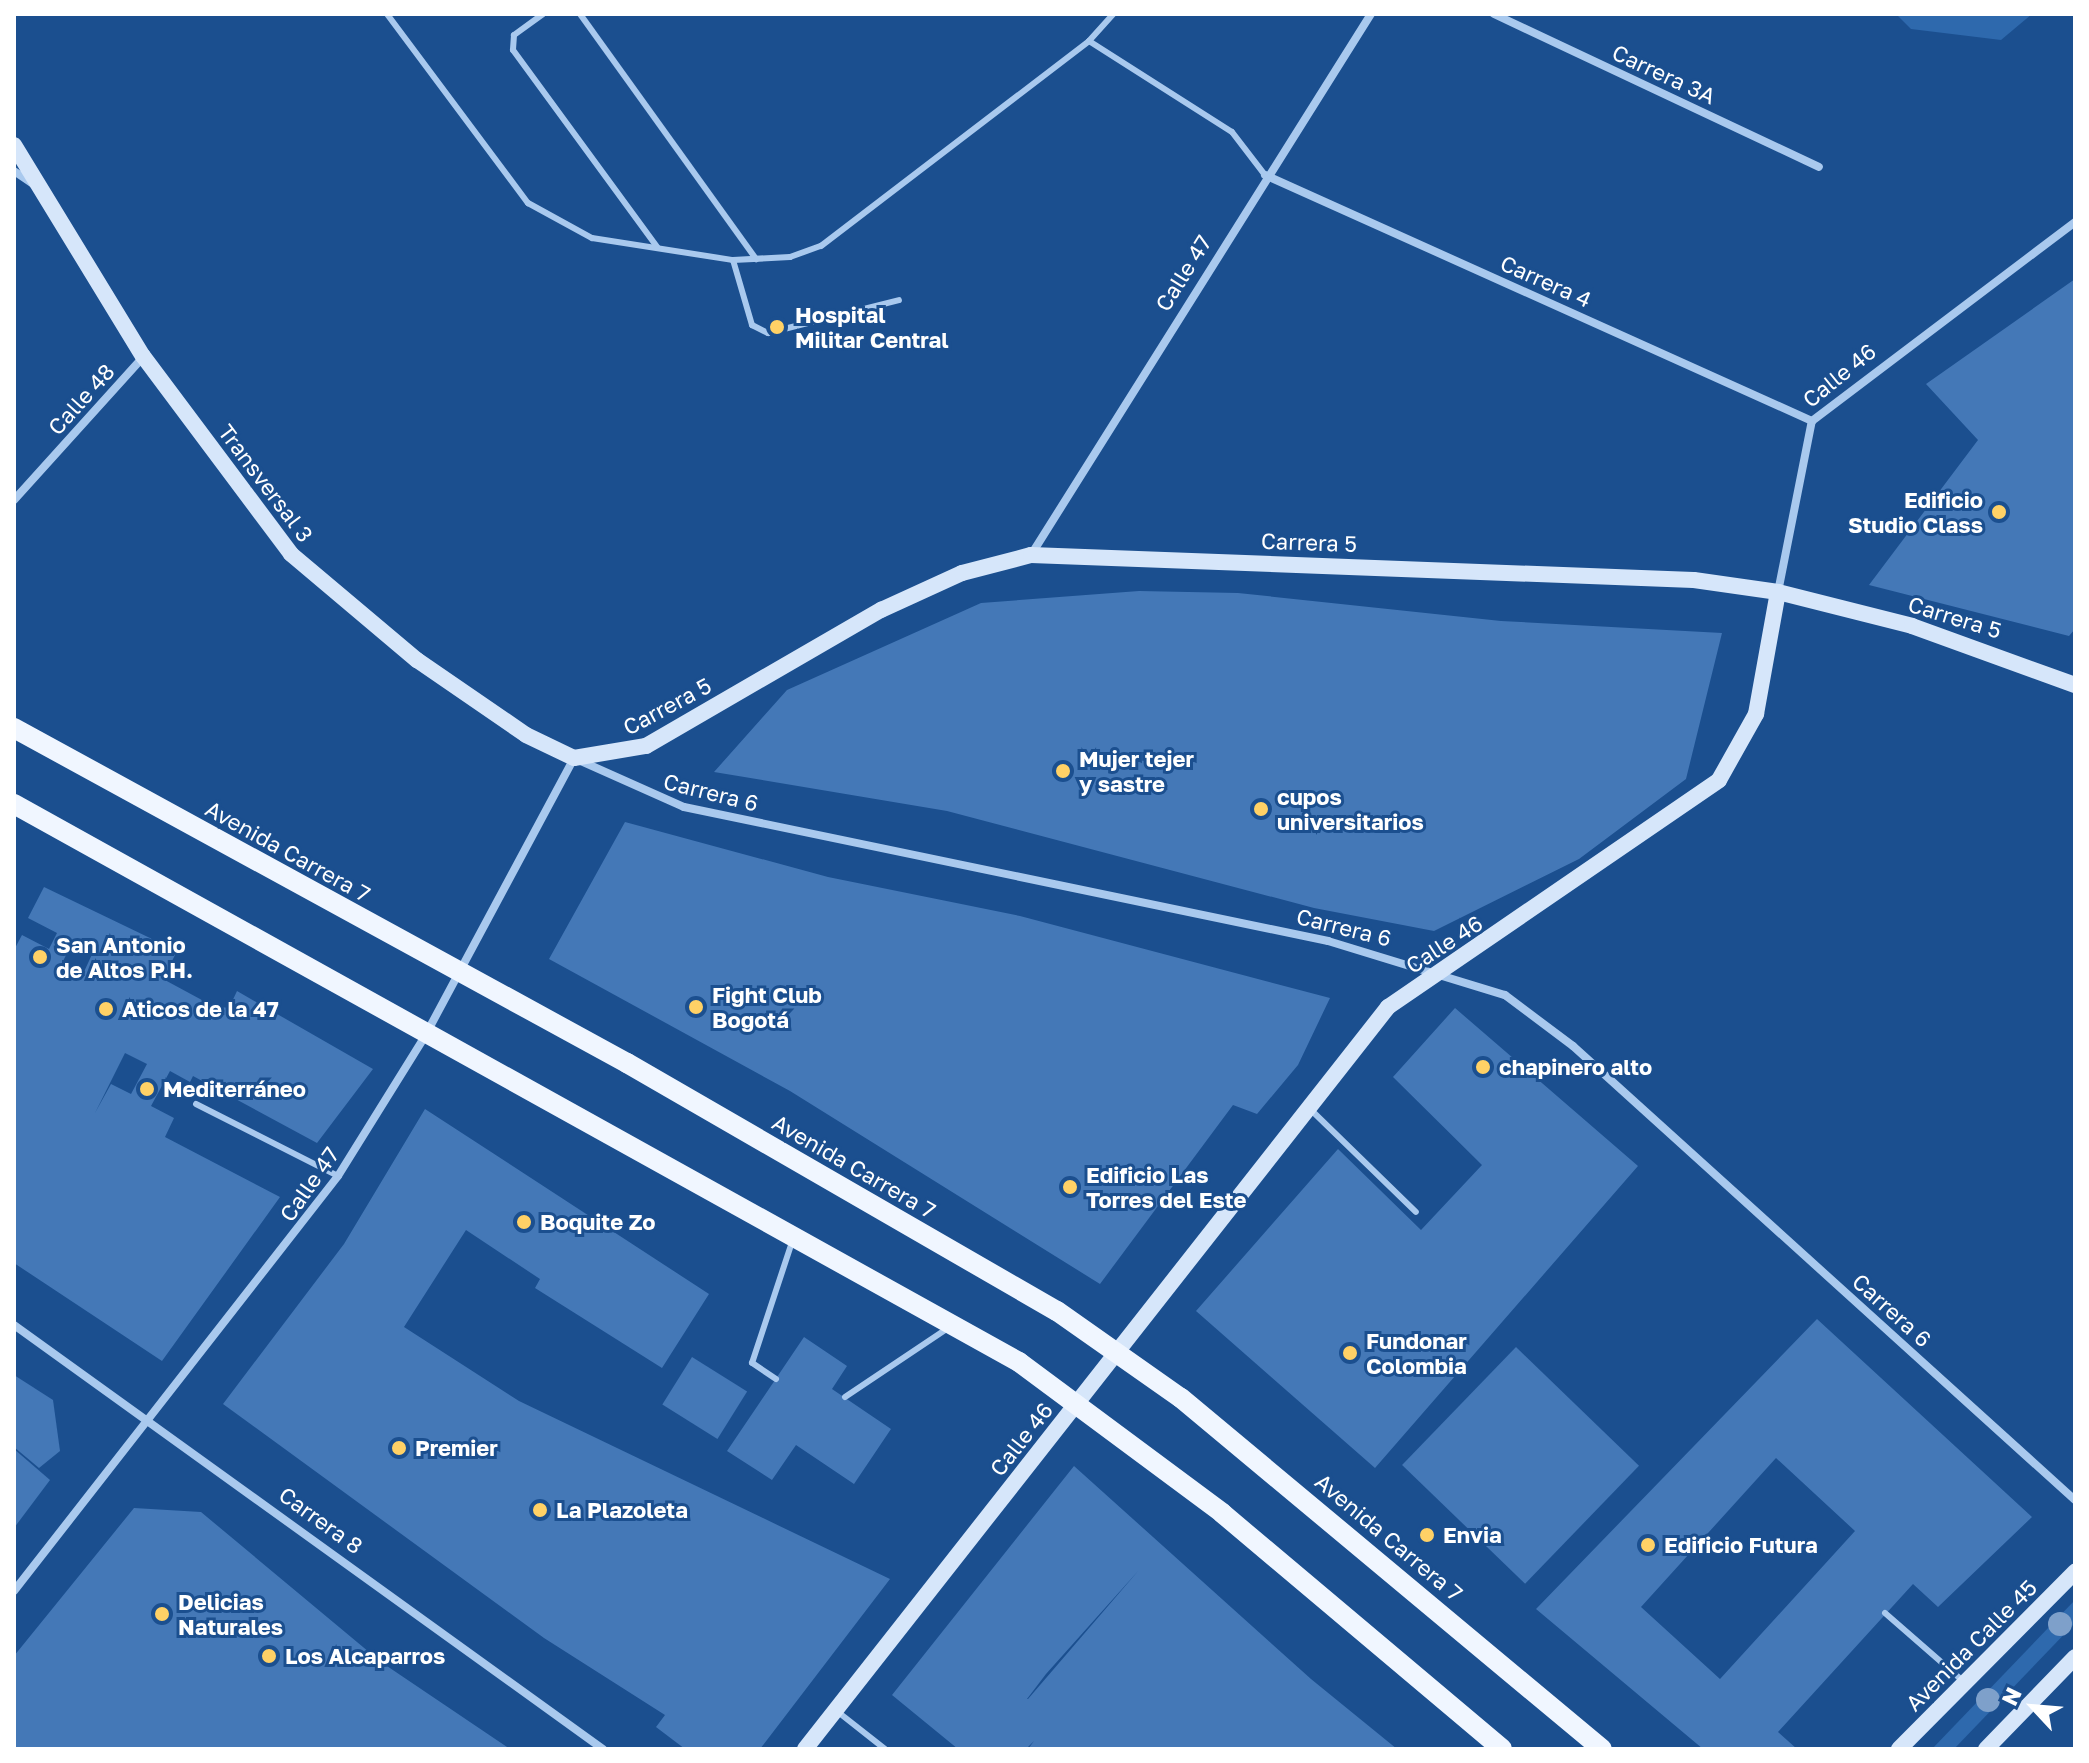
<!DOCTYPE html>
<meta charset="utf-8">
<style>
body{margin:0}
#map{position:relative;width:2089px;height:1763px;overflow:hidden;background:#1b4f8f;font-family:"Golos Text",sans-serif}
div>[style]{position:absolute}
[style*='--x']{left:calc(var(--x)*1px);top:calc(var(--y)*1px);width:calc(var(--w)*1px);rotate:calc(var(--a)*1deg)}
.green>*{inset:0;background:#2e69ad}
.building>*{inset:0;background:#4478b7;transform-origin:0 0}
.lane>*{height:6px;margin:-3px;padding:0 3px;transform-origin:3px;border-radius:3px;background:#a9c9ee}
.street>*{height:8px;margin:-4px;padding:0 4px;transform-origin:4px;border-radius:4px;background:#a9c9ee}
.secondary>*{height:16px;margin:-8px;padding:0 8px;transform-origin:8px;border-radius:8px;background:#d6e6fa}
.primary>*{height:20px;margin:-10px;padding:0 10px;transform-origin:10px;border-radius:10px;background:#f0f6ff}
.trees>*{width:24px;height:24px;margin:-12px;border-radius:50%;background:#7ea0ca}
.dots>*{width:22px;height:22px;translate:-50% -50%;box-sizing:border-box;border:4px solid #1b4f8f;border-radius:50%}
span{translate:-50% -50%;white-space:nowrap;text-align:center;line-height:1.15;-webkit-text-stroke:6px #1b4f8f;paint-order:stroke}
.street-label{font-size:22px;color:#fff}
.poi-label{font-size:22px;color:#fff;font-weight:700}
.left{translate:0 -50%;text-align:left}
.right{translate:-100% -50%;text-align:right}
.frame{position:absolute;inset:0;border:16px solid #fff;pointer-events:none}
.north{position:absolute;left:1993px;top:1667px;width:80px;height:80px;-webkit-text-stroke:6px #1b4f8f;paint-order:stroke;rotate:296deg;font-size:22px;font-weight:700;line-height:32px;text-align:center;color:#fff}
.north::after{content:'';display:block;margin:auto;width:28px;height:36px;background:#fff;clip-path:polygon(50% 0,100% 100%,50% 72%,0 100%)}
</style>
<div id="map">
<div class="green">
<i style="clip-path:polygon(1896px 14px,2032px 14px,2001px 40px,1911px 29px)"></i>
<i style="clip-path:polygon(2075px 1600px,2075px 1623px,1954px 1749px,1932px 1749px)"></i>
</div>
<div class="building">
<i style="clip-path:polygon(2075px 279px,2075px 629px,2069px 636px,1869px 585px,1978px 440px,1926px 384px)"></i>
<i style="clip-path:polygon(1139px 591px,1238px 593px,1501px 621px,1722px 633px,1686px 779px,1579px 859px,1434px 931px,1314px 908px,947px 811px,714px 772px,787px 690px,981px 603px)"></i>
<i style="clip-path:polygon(625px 822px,828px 877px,1020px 916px,1330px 998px,1298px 1065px,1257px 1114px,1233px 1105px,1100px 1284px,790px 1091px,549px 959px)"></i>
<i style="clip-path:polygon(evenodd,44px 887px,177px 951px,163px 979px,213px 1006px,229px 1008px,237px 991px,373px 1069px,317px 1143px,193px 1076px,190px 1082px,170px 1071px,151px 1106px,174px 1118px,165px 1137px,280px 1197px,162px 1361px,14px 1263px,14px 950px,22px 935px,49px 949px,57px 933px,28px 918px,44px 887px,74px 940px,94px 950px,83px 974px,62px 963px,74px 940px,44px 887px,125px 1053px,147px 1064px,131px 1094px,111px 1084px,95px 1113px,125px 1053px)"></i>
<i style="clip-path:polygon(1455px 1008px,1638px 1166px,1375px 1468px,1196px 1311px,1338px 1149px,1421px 1230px,1482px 1165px,1393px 1077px)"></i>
<i style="clip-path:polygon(425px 1109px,709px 1294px,662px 1368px,535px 1288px,540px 1279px,466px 1230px,404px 1327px,519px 1401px,890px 1579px,760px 1749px,685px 1749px,656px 1727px,665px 1715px,544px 1638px,223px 1404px,344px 1244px)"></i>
<i style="clip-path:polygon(evenodd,1817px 1319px,2032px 1517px,1938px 1607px,1913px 1584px,1778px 1732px,1797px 1749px,1703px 1749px,1536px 1609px,1817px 1319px,1776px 1458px,1855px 1531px,1720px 1679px,1641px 1607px,1776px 1458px)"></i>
<i style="clip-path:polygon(804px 1337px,847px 1366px,832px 1389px,891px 1429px,854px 1484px,796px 1445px,772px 1480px,727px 1451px)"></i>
<i style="left:1516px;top:1347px;width:171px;height:164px;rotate:44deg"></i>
<i style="left:692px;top:1357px;width:65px;height:56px;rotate:32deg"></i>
<i style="clip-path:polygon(14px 1375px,53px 1400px,60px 1451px,39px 1468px,14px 1447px)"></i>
<i style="clip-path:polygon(14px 1449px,50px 1480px,14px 1528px)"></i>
<i style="clip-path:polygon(evenodd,1074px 1466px,1311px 1679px,1397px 1749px,1028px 1749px,1034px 1741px,1026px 1749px,958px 1749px,892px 1695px,1074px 1466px,1139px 1570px,1028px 1699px,1027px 1699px,1046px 1674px,1139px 1570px)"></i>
<i style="clip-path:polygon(134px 1508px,201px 1512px,381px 1662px,510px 1749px,14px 1749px,14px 1656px)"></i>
</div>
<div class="lane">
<i style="--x:387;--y:14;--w:236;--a:53.3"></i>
<i style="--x:528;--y:203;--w:73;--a:28.7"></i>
<i style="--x:592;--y:238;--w:143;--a:8.9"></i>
<i style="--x:733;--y:260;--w:57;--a:-3"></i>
<i style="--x:790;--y:257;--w:33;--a:-20"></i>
<i style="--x:821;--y:246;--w:337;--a:-37.4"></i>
<i style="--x:1089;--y:41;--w:36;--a:-48"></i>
<i style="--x:543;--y:14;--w:36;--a:144"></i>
<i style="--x:514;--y:35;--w:15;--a:94"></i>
<i style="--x:513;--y:50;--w:245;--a:53.8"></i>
<i style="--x:580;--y:14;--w:302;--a:54.3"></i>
<i style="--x:1089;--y:41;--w:169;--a:32.5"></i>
<i style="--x:1232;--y:132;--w:54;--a:52.5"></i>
<i style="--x:733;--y:260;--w:68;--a:73.7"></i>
<i style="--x:752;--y:325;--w:18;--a:27"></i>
<i style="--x:768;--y:333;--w:135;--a:-14.1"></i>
<i style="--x:196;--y:1104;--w:159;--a:26.9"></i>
<i style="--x:1309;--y:1108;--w:149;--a:44.2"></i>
<i style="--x:776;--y:1379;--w:29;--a:-146"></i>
<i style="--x:752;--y:1363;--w:131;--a:-71.7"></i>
<i style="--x:845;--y:1397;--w:124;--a:-33.8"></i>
<i style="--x:1885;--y:1613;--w:105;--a:41.1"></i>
<i style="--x:838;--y:1712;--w:60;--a:38.2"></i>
</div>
<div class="street">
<i style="--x:1494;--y:14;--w:359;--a:25.2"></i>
<i style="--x:14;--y:171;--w:23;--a:34"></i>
<i style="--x:1265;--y:175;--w:600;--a:24.21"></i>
<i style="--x:14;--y:500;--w:193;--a:-47.9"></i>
<i style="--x:1031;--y:555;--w:639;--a:-57.85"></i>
<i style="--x:1778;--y:592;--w:174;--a:-78.8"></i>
<i style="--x:1812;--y:421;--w:330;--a:-37.1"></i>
<i style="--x:14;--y:1325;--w:726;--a:35.75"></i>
<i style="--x:14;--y:1591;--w:526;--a:-52.02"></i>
<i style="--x:338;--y:1176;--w:165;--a:-58.1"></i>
<i style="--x:425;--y:1036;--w:315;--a:-61.8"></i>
<i style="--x:574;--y:758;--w:120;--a:24"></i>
<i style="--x:684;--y:807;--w:658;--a:11.75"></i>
<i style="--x:1328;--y:941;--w:185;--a:17"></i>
<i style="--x:1505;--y:995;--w:85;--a:36.9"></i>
<i style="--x:1573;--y:1046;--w:677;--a:42.13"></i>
</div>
<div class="secondary">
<i style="--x:14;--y:145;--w:247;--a:58.6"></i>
<i style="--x:143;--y:356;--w:247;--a:53.2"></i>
<i style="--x:291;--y:554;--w:165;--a:40.1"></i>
<i style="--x:417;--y:660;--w:132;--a:34.5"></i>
<i style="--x:526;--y:735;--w:53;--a:25.6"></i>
<i style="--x:574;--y:758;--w:73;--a:-9.5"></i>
<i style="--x:646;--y:746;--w:272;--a:-30.1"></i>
<i style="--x:881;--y:610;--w:89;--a:-24.6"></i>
<i style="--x:962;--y:573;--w:71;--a:-14.6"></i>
<i style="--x:1031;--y:555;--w:663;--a:2.16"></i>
<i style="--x:1694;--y:580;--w:85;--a:8.1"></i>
<i style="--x:1778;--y:592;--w:138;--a:14.2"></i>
<i style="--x:1912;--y:626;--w:173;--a:19.9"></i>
<i style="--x:805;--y:1749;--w:944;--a:-51.84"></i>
<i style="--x:1388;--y:1007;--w:401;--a:-34.4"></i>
<i style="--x:1719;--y:780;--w:76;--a:-60.7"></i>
<i style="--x:1756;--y:714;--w:124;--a:-79.8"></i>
<i style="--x:1899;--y:1749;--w:250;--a:-45.2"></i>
<i style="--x:1986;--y:1749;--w:128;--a:-45.9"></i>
</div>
<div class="primary">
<i style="--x:14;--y:728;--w:699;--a:28.66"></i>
<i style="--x:627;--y:1063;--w:496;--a:30"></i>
<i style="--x:1057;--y:1311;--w:151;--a:35.1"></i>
<i style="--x:1181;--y:1398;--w:548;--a:39.82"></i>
<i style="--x:14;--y:804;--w:1150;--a:29.04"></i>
<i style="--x:1019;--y:1362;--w:253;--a:36.6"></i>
<i style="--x:1222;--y:1513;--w:366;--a:40.1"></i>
</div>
<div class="trees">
<i style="left:2060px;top:1624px"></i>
<i style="left:1988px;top:1700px"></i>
</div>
<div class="dots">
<i style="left:777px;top:327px;background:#ffd166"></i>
<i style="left:1999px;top:512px;background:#ffd166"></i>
<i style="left:1063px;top:771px;background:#ffd166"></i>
<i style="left:1261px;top:809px;background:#ffd166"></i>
<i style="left:40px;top:957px;background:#ffd166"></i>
<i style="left:696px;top:1007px;background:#ffd166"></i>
<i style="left:106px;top:1009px;background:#ffd166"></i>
<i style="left:1483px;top:1067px;background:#ffd166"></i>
<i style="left:147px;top:1089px;background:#ffd166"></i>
<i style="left:1070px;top:1187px;background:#ffd166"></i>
<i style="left:524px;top:1222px;background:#ffd166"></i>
<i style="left:1350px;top:1353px;background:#ffd166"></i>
<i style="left:399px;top:1448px;background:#ffd166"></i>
<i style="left:540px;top:1510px;background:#ffd166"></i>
<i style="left:1427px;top:1535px;background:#ffd166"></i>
<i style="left:1648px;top:1545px;background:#ffd166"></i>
<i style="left:162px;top:1614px;background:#ffd166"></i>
<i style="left:269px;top:1656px;background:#ffd166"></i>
</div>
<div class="street-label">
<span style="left:1664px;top:74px;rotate:25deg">Carrera 3A</span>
<span style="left:1183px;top:273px;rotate:-58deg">Calle 47</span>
<span style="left:1546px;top:281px;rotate:24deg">Carrera 4</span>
<span style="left:1839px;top:375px;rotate:-39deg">Calle 46</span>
<span style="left:81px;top:399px;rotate:-48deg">Calle 48</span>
<span style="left:266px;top:483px;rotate:53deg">Transversal 3</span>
<span style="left:1309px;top:542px;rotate:2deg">Carrera 5</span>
<span style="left:1955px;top:617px;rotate:17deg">Carrera 5</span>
<span style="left:667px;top:706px;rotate:-28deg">Carrera 5</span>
<span style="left:711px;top:792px;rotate:14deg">Carrera 6</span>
<span style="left:288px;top:851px;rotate:29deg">Avenida Carrera 7</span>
<span style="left:1344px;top:927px;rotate:14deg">Carrera 6</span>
<span style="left:1444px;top:944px;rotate:-33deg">Calle 46</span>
<span style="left:854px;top:1166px;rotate:30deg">Avenida Carrera 7</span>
<span style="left:309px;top:1184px;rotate:-55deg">Calle 47</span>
<span style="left:1892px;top:1310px;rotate:42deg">Carrera 6</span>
<span style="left:1021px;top:1439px;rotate:-52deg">Calle 46</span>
<span style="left:321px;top:1520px;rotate:36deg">Carrera 8</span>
<span style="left:1389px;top:1537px;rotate:40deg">Avenida Carrera 7</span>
<span style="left:1971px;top:1645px;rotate:-45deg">Avenida Calle 45</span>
</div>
<div class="poi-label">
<span class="left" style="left:795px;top:327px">Hospital<br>Militar Central</span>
<span class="right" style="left:1983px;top:512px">Edificio<br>Studio Class</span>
<span class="left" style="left:1079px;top:771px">Mujer tejer<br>y sastre</span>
<span class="left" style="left:1277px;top:809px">cupos<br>universitarios</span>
<span class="left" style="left:56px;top:957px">San Antonio<br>de Altos P.H.</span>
<span class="left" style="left:712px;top:1007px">Fight Club<br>Bogotá</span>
<span class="left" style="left:122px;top:1009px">Aticos de la 47</span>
<span class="left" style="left:1499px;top:1067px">chapinero alto</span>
<span class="left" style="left:163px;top:1089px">Mediterráneo</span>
<span class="left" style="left:1086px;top:1187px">Edificio Las<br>Torres del Este</span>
<span class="left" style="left:540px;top:1222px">Boquite Zo</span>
<span class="left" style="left:1366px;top:1353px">Fundonar<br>Colombia</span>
<span class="left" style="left:415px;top:1448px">Premier</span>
<span class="left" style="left:556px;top:1510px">La Plazoleta</span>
<span class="left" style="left:1443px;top:1535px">Envia</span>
<span class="left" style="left:1664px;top:1545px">Edificio Futura</span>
<span class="left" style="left:178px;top:1614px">Delicias<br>Naturales</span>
<span class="left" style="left:285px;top:1656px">Los Alcaparros</span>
</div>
<div class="frame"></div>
<div class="north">N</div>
</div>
